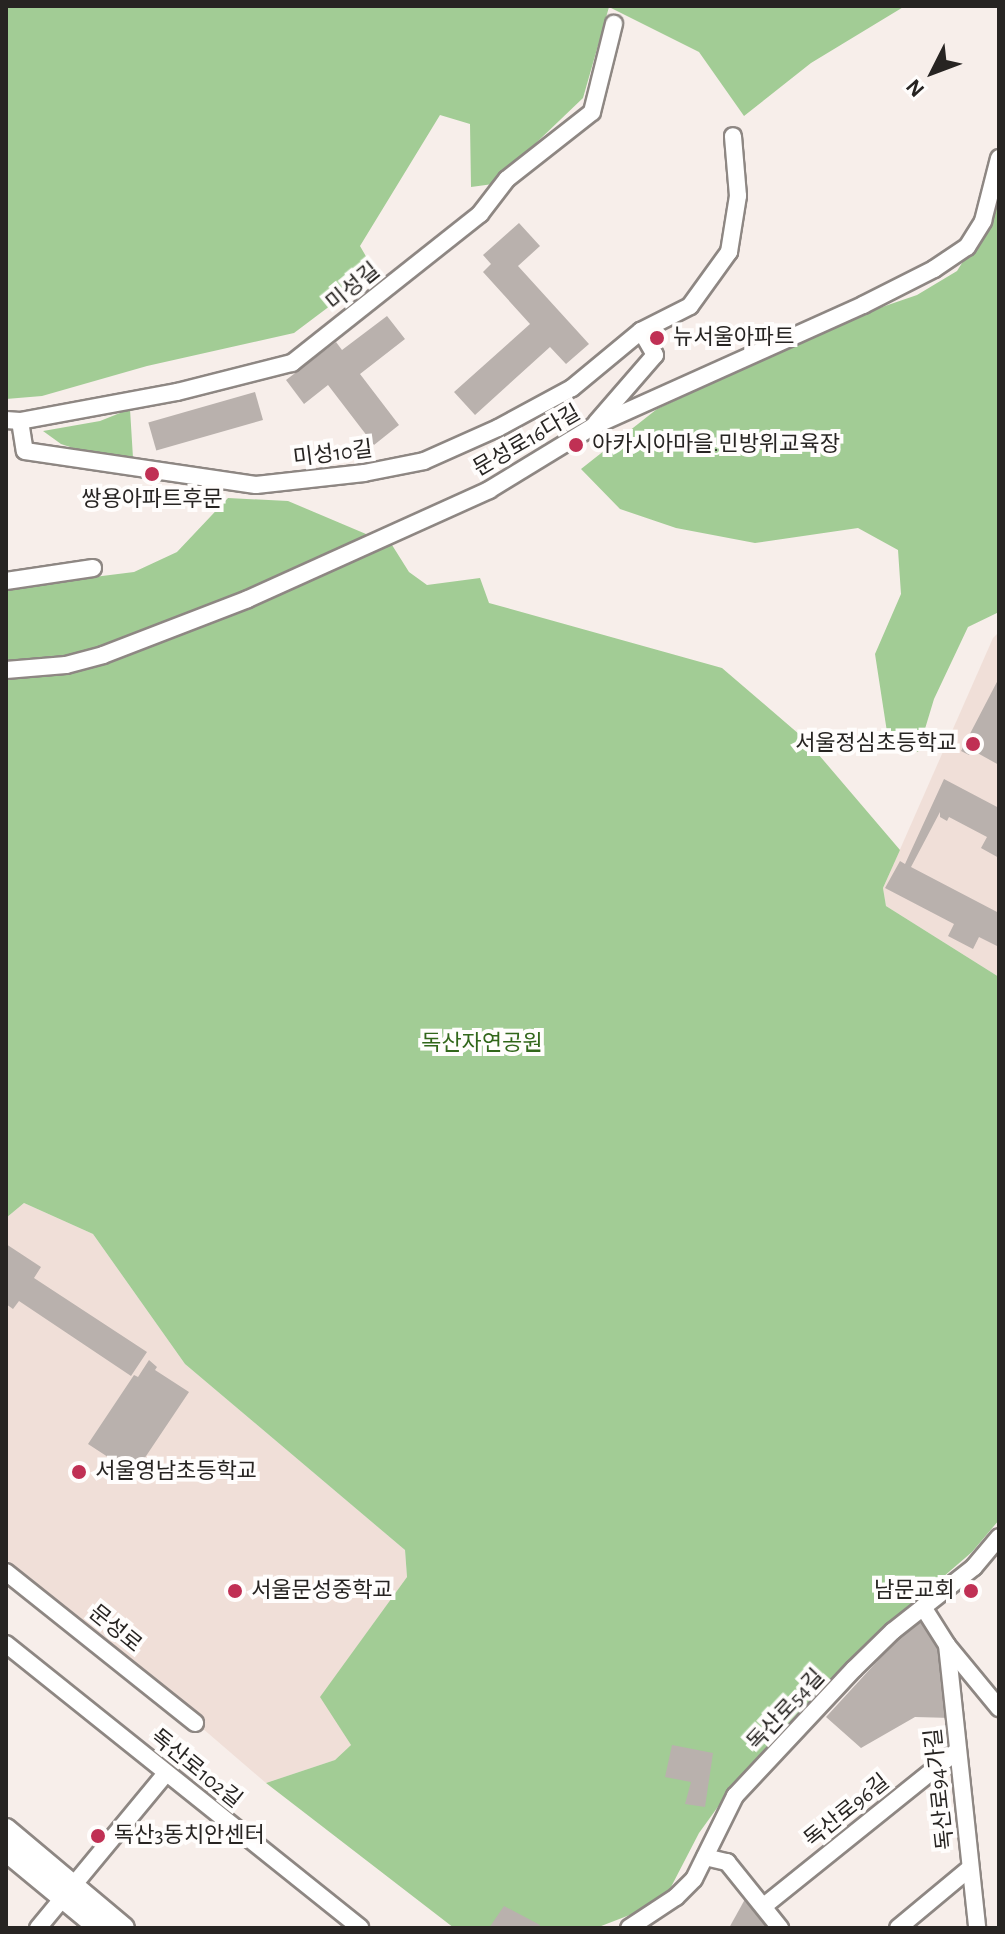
<!DOCTYPE html>
<meta charset="utf-8">
<style>
body{margin:0}
#map{position:relative;width:1005px;height:1934px;overflow:hidden;background:#f7eeea;font-family:"Alegreya Sans","Noto Sans KR",sans-serif}
div>[style]{position:absolute}
[style*='--x']{left:calc(var(--x)*1px);top:calc(var(--y)*1px);width:calc(var(--w)*1px);rotate:calc(var(--a)*1deg)}
.built>*{inset:0;background:#f0dfd8}
.green>*{inset:0;background:#a2cc95}
.building>*{inset:0;background:#b9b1ad;transform-origin:0 0}
.roads{filter:drop-shadow(2px 0 #8e8783) drop-shadow(-2px 0 #8e8783) drop-shadow(0 2px #8e8783) drop-shadow(0 -2px #8e8783)}
.minor>*{height:16px;margin:-8px;padding:0 8px;transform-origin:8px;border-radius:8px;background:#fff}
.major>*{height:20px;margin:-10px;padding:0 10px;transform-origin:10px;border-radius:10px;background:#fff}
.dots>*{width:22px;height:22px;translate:-50% -50%;box-sizing:border-box;border:4px solid #fffdfc;border-radius:50%}
span{translate:-50% -50%;white-space:nowrap;text-align:center;line-height:1.15;-webkit-text-stroke:8px #fffdfc;paint-order:stroke}
.street-label{font-size:22px;color:#272422}
.poi-label{font-size:22px;color:#272422}
.left{translate:0 -50%;text-align:left}
.right{translate:-100% -50%;text-align:right}
.park-label{font-size:22px;color:#32671b}
.frame{position:absolute;inset:0;border:8px solid #272422;pointer-events:none}
.north{position:absolute;left:893px;top:32px;width:80px;height:80px;-webkit-text-stroke:6px #fffdfc;paint-order:stroke;rotate:228deg;font-size:22px;font-weight:700;line-height:32px;text-align:center;color:#272422}
.north::after{content:'';display:block;margin:auto;width:28px;height:36px;background:#272422;clip-path:polygon(50% 0,100% 100%,50% 72%,0 100%)}
</style>
<div id="map">
<div class="built">
<i style="clip-path:polygon(999px 632px,999px 977px,886px 906px,883px 888px,993px 638px)"></i>
<i style="clip-path:polygon(24px 1203px,93px 1234px,185px 1364px,405px 1550px,407px 1577px,321px 1697px,351px 1745px,335px 1760px,266px 1783px,6px 1559px,6px 1218px)"></i>
</div>
<div class="green">
<i style="clip-path:polygon(6px 6px,905px 6px,811px 63px,744px 116px,699px 52px,609px 7px,583px 98px,493px 184px,471px 187px,470px 124px,440px 115px,360px 246px,375px 272px,294px 333px,147px 366px,42px 396px,6px 399px)"></i>
<i style="clip-path:polygon(999px 204px,999px 612px,968px 627px,934px 699px,918px 752px,887px 732px,875px 654px,901px 594px,898px 550px,858px 528px,755px 543px,676px 528px,620px 509px,581px 469px,657px 409px,856px 316px,917px 295px,957px 271px)"></i>
<i style="clip-path:polygon(130px 409px,133px 458px,100px 457px,61px 444px,43px 431px,100px 421px)"></i>
<i style="clip-path:polygon(228px 498px,288px 501px,392px 545px,409px 572px,427px 585px,480px 578px,489px 603px,722px 668px,807px 741px,900px 850px,883px 888px,886px 906px,999px 977px,999px 1520px,972px 1552px,878px 1633px,725px 1797px,699px 1833px,671px 1887px,653px 1906px,596px 1928px,454px 1928px,266px 1783px,335px 1760px,351px 1745px,320px 1697px,407px 1577px,405px 1550px,185px 1364px,93px 1234px,24px 1203px,6px 1218px,6px 588px,134px 572px,177px 552px)"></i>
</div>
<div class="building">
<i style="clip-path:polygon(519px 223px,540px 246px,518px 266px,589px 344px,566px 364px,550px 347px,475px 415px,454px 392px,530px 324px,483px 272px,491px 264px,483px 255px)"></i>
<i style="clip-path:polygon(387px 316px,405px 339px,360px 374px,399px 425px,374px 445px,328px 385px,304px 404px,286px 380px,336px 342px,342px 350px)"></i>
<i style="left:255px;top:392px;width:29px;height:111px;rotate:74deg"></i>
<i style="clip-path:polygon(999px 678px,999px 765px,972px 750px,969px 755px,961px 751px)"></i>
<i style="clip-path:polygon(944px 779px,999px 808px,999px 858px,981px 848px,987px 837px,949px 817px,947px 821px,940px 817px,940px 812px,911px 867px,999px 913px,999px 947px,979px 937px,973px 949px,948px 936px,954px 924px,885px 888px,900px 861px,905px 864px)"></i>
<i style="clip-path:polygon(6px 1244px,41px 1267px,34px 1278px,147px 1352px,131px 1376px,19px 1301px,13px 1309px,6px 1304px)"></i>
<i style="clip-path:polygon(149px 1360px,157px 1367px,155px 1370px,189px 1392px,134px 1474px,88px 1444px,134px 1375px,138px 1377px)"></i>
<i style="clip-path:polygon(922px 1619px,945px 1646px,952px 1718px,915px 1717px,861px 1748px,826px 1717px,894px 1643px)"></i>
<i style="clip-path:polygon(672px 1745px,713px 1753px,705px 1807px,685px 1804px,691px 1782px,665px 1777px)"></i>
<i style="clip-path:polygon(749px 1892px,774px 1928px,729px 1928px)"></i>
<i style="clip-path:polygon(504px 1906px,540px 1925px,538px 1928px,489px 1928px)"></i>
</div>
<div class="roads">
<div class="minor">
<i style="--x:6;--y:420;--w:14;--a:4"></i>
<i style="--x:20;--y:421;--w:160;--a:-10.5"></i>
<i style="--x:177;--y:392;--w:119;--a:-14.2"></i>
<i style="--x:292;--y:363;--w:240;--a:-38.4"></i>
<i style="--x:480;--y:214;--w:44;--a:-52.4"></i>
<i style="--x:507;--y:179;--w:108;--a:-38.2"></i>
<i style="--x:592;--y:112;--w:91;--a:-76"></i>
<i style="--x:20;--y:421;--w:30;--a:81"></i>
<i style="--x:25;--y:451;--w:233;--a:8.4"></i>
<i style="--x:256;--y:485;--w:109;--a:-6.3"></i>
<i style="--x:364;--y:473;--w:61;--a:-11.3"></i>
<i style="--x:424;--y:461;--w:81;--a:-24"></i>
<i style="--x:498;--y:428;--w:84;--a:-28.4"></i>
<i style="--x:572;--y:388;--w:89;--a:-39.6"></i>
<i style="--x:641;--y:331;--w:55;--a:-27"></i>
<i style="--x:690;--y:306;--w:67;--a:-54.2"></i>
<i style="--x:729;--y:252;--w:57;--a:-80.9"></i>
<i style="--x:738;--y:196;--w:60;--a:-94.8"></i>
<i style="--x:596;--y:423;--w:90;--a:-49.1"></i>
<i style="--x:655;--y:355;--w:28;--a:-120"></i>
<i style="--x:6;--y:581;--w:88;--a:-8.5"></i>
<i style="--x:6;--y:670;--w:60;--a:-4.8"></i>
<i style="--x:66;--y:665;--w:38;--a:-15"></i>
<i style="--x:103;--y:655;--w:155;--a:-21.1"></i>
<i style="--x:248;--y:599;--w:265;--a:-24.3"></i>
<i style="--x:489;--y:490;--w:123;--a:-31.4"></i>
<i style="--x:594;--y:426;--w:295;--a:-24.2"></i>
<i style="--x:863;--y:305;--w:80;--a:-26.9"></i>
<i style="--x:934;--y:269;--w:40;--a:-34"></i>
<i style="--x:967;--y:247;--w:31;--a:-58"></i>
<i style="--x:983;--y:221;--w:65;--a:-75.7"></i>
<i style="--x:6;--y:1572;--w:242;--a:38.6"></i>
<i style="--x:923;--y:1607;--w:45;--a:57.7"></i>
<i style="--x:947;--y:1645;--w:82;--a:50.5"></i>
<i style="--x:6;--y:1644;--w:454;--a:38.7"></i>
<i style="--x:947;--y:1645;--w:285;--a:83.9"></i>
<i style="--x:705;--y:1857;--w:23;--a:13"></i>
<i style="--x:727;--y:1862;--w:85;--a:51.2"></i>
<i style="--x:764;--y:1906;--w:249;--a:-38.8"></i>
<i style="--x:38;--y:1928;--w:201;--a:-50.4"></i>
<i style="--x:629;--y:1928;--w:56;--a:-33.4"></i>
<i style="--x:676;--y:1897;--w:25;--a:-45"></i>
<i style="--x:694;--y:1879;--w:93;--a:-63.7"></i>
<i style="--x:735;--y:1796;--w:174;--a:-46.9"></i>
<i style="--x:854;--y:1669;--w:54;--a:-44.3"></i>
<i style="--x:893;--y:1631;--w:103;--a:-38.3"></i>
<i style="--x:974;--y:1567;--w:39;--a:-50"></i>
<i style="--x:898;--y:1928;--w:94;--a:-39.8"></i>
</div>
<div class="major">
<i style="--x:6;--y:1829;--w:154;--a:40"></i>
<i style="--x:6;--y:1851;--w:121;--a:39.6"></i>
</div>
</div>
<div class="dots">
<i style="left:657px;top:338px;background:#c03054"></i>
<i style="left:576px;top:445px;background:#c03054"></i>
<i style="left:152px;top:474px;background:#c03054"></i>
<i style="left:973px;top:744px;background:#c03054"></i>
<i style="left:79px;top:1472px;background:#c03054"></i>
<i style="left:235px;top:1591px;background:#c03054"></i>
<i style="left:971px;top:1591px;background:#c03054"></i>
<i style="left:98px;top:1836px;background:#c03054"></i>
</div>
<div class="street-label">
<span style="left:353px;top:287px;rotate:-39deg">미성길</span>
<span style="left:527px;top:441px;rotate:-30deg">문성로16다길</span>
<span style="left:333px;top:454px;rotate:-7deg">미성10길</span>
<span style="left:115px;top:1629px;rotate:39deg">문성로</span>
<span style="left:786px;top:1710px;rotate:-47deg">독산로54길</span>
<span style="left:196px;top:1769px;rotate:39deg">독산로102길</span>
<span style="left:940px;top:1789px;rotate:-96deg">독산로94가길</span>
<span style="left:847px;top:1811px;rotate:-39deg">독산로96길</span>
</div>
<div class="poi-label">
<span class="left" style="left:673px;top:338px">뉴서울아파트</span>
<span class="left" style="left:592px;top:445px">아카시아마을.민방위교육장</span>
<span style="left:152px;top:500px">쌍용아파트후문</span>
<span class="right" style="left:957px;top:744px">서울정심초등학교</span>
<span class="left" style="left:95px;top:1472px">서울영남초등학교</span>
<span class="left" style="left:251px;top:1591px">서울문성중학교</span>
<span class="right" style="left:955px;top:1591px">남문교회</span>
<span class="left" style="left:114px;top:1836px">독산3동치안센터</span>
</div>
<div class="park-label">
<span style="left:482px;top:1044px">독산자연공원</span>
</div>
<div class="frame"></div>
<div class="north">N</div>
</div>
